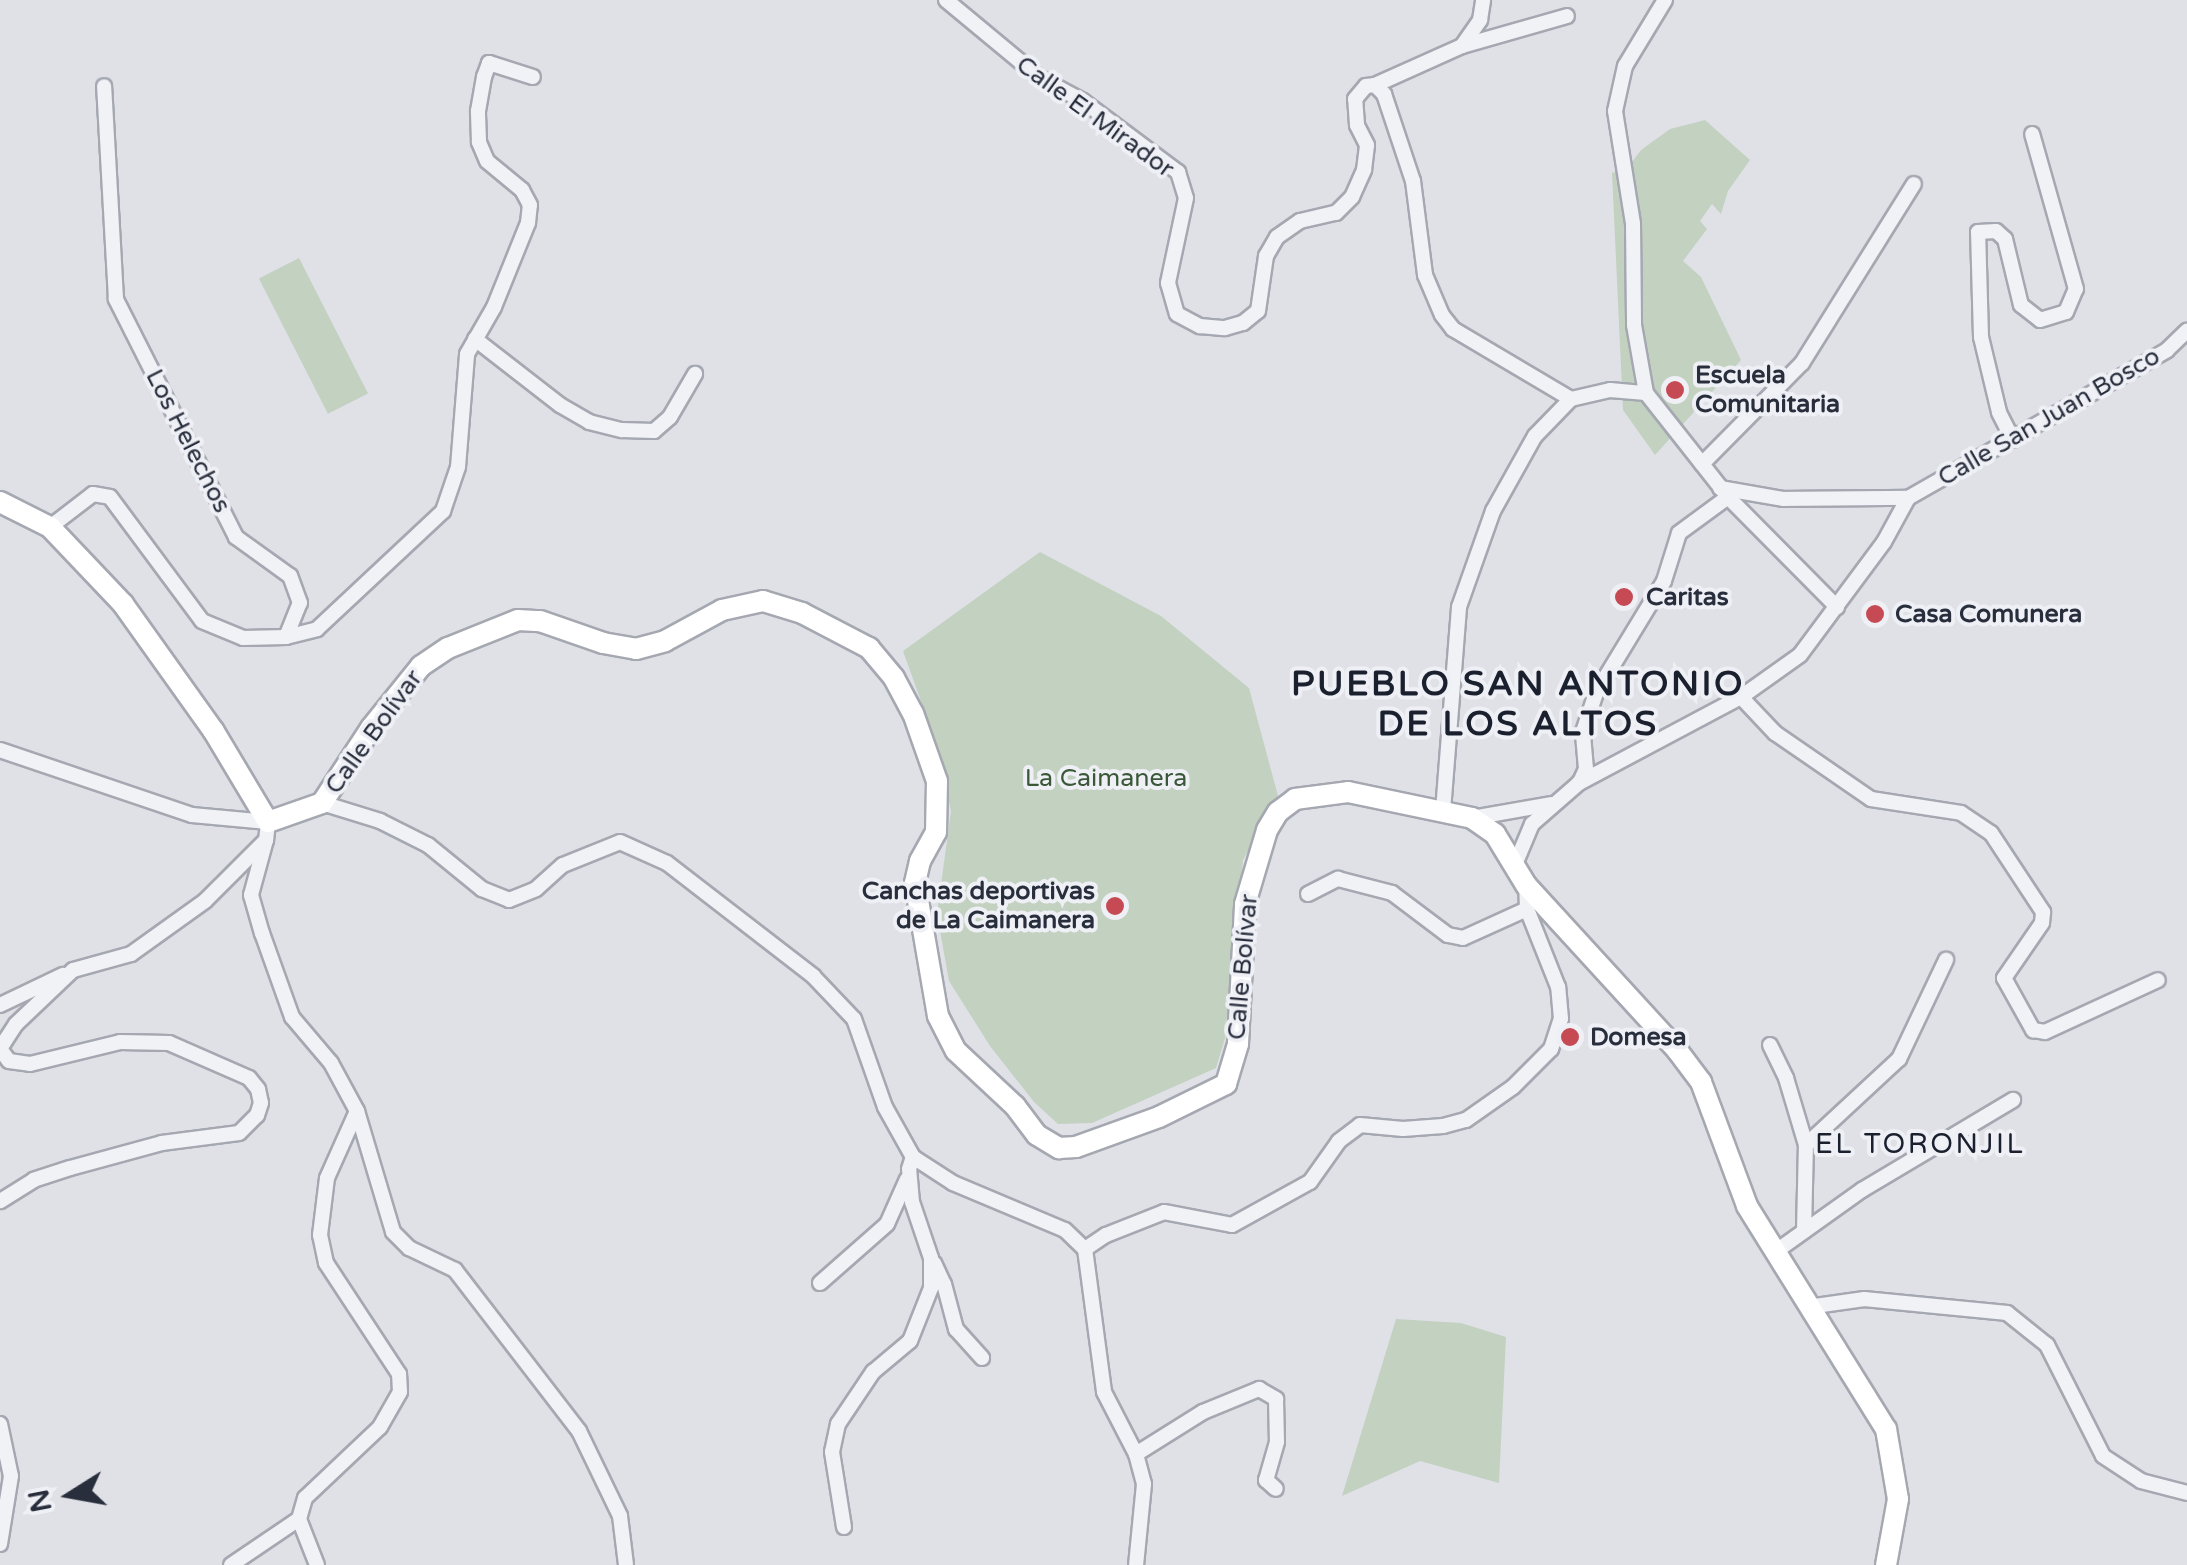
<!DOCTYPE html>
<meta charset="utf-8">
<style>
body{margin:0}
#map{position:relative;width:2187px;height:1565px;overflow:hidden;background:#dfe1e7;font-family:"Varela Round",sans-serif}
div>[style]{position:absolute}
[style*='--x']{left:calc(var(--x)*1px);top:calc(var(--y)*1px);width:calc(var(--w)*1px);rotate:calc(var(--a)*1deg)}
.green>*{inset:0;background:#c3d1c0;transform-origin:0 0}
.roads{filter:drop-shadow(2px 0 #a5a8b1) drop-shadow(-2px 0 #a5a8b1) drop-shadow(0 2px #a5a8b1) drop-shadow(0 -2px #a5a8b1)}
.street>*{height:14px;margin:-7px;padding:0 7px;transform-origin:7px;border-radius:7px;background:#f1f2f6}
.secondary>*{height:20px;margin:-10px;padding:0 10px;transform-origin:10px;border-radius:10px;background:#fff}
.dots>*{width:28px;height:28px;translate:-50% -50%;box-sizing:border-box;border:5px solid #eef0f5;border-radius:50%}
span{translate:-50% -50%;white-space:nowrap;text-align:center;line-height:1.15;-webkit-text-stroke:8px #eef0f5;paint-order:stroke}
.street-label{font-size:25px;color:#292e3d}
.poi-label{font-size:25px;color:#292e3d;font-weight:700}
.left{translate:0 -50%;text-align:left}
.right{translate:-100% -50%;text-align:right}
.park-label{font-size:25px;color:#3a5837}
.neighbourhood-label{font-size:28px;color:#1b202e;letter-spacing:2.5px}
.district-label{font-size:35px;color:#1b202e;font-weight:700;letter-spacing:2.5px}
.north{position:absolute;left:20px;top:1445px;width:100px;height:100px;-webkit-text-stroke:8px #eef0f5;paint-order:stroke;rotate:259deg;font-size:28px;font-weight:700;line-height:40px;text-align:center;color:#292e3d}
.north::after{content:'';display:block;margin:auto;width:35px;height:45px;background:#292e3d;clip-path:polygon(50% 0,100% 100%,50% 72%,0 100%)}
</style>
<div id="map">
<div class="green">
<i style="clip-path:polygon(1705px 120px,1750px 160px,1728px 191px,1721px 214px,1712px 204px,1700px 221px,1707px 229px,1683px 261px,1701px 277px,1741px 360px,1655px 455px,1623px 410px,1612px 173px,1626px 170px,1641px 150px,1670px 129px)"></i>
<i style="left:299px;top:258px;width:152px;height:45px;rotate:63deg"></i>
<i style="clip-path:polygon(1040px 552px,1161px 616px,1249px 688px,1278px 796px,1243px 860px,1230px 1022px,1216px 1068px,1092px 1123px,1058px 1124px,1034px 1102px,990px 1046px,949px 981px,937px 914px,951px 811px,937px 746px,903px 651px)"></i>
<i style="clip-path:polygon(1396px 1319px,1461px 1323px,1506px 1337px,1499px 1483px,1420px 1461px,1342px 1496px)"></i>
</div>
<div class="roads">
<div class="street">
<i style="--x:946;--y:0;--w:122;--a:39.7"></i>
<i style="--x:1040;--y:78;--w:49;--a:28.1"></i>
<i style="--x:1083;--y:101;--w:119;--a:36.8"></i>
<i style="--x:1178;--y:172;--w:27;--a:73"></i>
<i style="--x:1186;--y:198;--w:87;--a:102"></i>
<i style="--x:1168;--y:283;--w:32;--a:74"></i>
<i style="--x:1177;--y:314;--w:26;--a:28"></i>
<i style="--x:1200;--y:326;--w:25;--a:5"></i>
<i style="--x:1225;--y:328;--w:19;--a:-16"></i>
<i style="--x:1243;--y:323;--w:19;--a:-39"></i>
<i style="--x:1258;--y:311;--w:56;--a:-81.7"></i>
<i style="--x:1266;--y:256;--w:22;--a:-60"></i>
<i style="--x:1277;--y:237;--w:28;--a:-35"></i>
<i style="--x:1300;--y:221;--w:37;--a:-13"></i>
<i style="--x:1336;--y:213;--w:23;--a:-45"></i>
<i style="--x:1352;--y:197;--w:30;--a:-66"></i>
<i style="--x:1364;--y:170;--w:25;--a:-83"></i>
<i style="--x:1367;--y:145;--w:22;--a:-117"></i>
<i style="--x:1357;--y:125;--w:26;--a:-94"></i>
<i style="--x:1355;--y:99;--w:17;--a:-50"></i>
<i style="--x:1366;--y:86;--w:9;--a:-6"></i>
<i style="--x:1375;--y:85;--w:13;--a:45"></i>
<i style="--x:1384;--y:94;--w:92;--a:71.6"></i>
<i style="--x:1413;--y:181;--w:95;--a:82.7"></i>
<i style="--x:1425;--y:275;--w:43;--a:67"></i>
<i style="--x:1442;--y:315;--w:18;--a:52"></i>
<i style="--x:1453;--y:329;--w:137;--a:30.7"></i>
<i style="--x:1665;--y:0;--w:77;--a:121.2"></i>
<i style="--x:1625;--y:66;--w:46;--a:102.5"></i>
<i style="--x:1615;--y:111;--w:114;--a:80.9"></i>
<i style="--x:1633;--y:224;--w:101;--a:89.4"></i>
<i style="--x:1634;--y:325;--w:69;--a:80"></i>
<i style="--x:1646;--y:393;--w:132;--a:51.7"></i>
<i style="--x:1728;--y:497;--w:155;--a:45.3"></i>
<i style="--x:1462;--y:46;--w:109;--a:-15.9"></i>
<i style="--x:1375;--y:85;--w:95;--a:-24.1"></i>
<i style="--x:1462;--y:46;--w:32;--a:-55"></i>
<i style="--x:1480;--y:20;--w:20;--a:-81"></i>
<i style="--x:475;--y:339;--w:108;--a:37.8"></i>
<i style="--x:560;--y:405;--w:34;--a:30"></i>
<i style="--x:589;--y:422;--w:34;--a:14"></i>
<i style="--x:622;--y:430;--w:32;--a:2"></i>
<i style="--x:654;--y:431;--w:21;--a:-41"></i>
<i style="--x:670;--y:417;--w:50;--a:-59.8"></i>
<i style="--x:2013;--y:440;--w:31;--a:-117"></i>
<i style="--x:1999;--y:412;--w:77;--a:-103.5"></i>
<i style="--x:1981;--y:337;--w:105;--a:-91.6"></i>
<i style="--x:1978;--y:232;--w:18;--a:-3"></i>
<i style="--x:1996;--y:231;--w:12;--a:42"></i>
<i style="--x:2005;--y:239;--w:68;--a:76.4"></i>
<i style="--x:2021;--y:305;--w:24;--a:38"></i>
<i style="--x:2040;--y:320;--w:27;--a:-17"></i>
<i style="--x:2066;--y:312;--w:25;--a:-67"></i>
<i style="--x:2076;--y:289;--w:161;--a:-105.8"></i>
<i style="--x:1702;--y:464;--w:142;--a:-45.3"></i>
<i style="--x:1802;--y:363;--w:211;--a:-58"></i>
<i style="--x:1720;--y:488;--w:65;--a:9.8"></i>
<i style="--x:1784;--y:499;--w:124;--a:-0.5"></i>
<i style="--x:1908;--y:498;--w:298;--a:-29.7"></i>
<i style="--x:2167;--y:350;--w:28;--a:-44"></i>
<i style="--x:50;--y:527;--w:54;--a:-37.5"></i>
<i style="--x:93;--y:494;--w:17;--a:10"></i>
<i style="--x:110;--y:497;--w:154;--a:53.4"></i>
<i style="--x:202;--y:621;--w:44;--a:22.5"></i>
<i style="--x:243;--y:638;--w:43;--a:-1.3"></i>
<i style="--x:286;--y:637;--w:37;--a:-68"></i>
<i style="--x:300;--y:603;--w:29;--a:-110"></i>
<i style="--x:290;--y:576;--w:67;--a:-144.2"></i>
<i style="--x:236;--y:537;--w:267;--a:-116.8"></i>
<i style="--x:116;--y:299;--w:213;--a:-93.2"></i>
<i style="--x:286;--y:637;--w:32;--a:-14"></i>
<i style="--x:317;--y:629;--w:173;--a:-43.1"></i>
<i style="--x:443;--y:511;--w:46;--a:-71.2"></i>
<i style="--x:458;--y:467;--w:113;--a:-85.4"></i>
<i style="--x:467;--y:354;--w:54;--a:-60.1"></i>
<i style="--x:494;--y:307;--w:91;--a:-68"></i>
<i style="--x:528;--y:223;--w:18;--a:-84"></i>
<i style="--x:530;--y:205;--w:17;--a:-118"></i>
<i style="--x:522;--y:190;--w:45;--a:-140.4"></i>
<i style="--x:487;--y:161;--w:21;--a:-113"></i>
<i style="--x:479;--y:142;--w:31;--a:-92"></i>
<i style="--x:478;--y:111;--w:35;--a:-80"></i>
<i style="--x:484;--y:77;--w:15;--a:-70"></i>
<i style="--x:489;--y:63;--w:46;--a:17.7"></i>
<i style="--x:1741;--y:697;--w:50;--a:46.6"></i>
<i style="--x:1775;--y:733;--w:116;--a:34.5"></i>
<i style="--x:1871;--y:799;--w:91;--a:8.8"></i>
<i style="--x:1961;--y:813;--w:36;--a:34"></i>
<i style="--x:1991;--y:833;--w:95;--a:56.6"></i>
<i style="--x:2043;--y:912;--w:11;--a:95"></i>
<i style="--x:2042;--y:923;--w:67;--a:124.6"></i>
<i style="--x:2004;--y:978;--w:60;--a:60.9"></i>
<i style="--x:2033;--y:1030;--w:12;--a:9"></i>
<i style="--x:2045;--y:1032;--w:124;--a:-24.7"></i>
<i style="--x:0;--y:750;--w:203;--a:18.7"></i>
<i style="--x:192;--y:815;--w:76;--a:5.3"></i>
<i style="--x:268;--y:822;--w:18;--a:96"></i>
<i style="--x:266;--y:840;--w:86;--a:135"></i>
<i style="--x:205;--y:901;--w:91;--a:144.4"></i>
<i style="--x:131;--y:954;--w:60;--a:164.6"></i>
<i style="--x:73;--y:970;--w:79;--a:136.5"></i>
<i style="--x:16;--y:1024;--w:30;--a:123"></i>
<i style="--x:0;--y:1049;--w:15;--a:53"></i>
<i style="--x:9;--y:1061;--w:21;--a:8"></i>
<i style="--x:30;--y:1064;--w:93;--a:-13.7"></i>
<i style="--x:120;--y:1042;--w:49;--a:1.2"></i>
<i style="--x:169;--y:1043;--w:87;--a:23.6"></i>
<i style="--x:249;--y:1078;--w:14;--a:51"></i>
<i style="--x:258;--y:1089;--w:14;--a:78"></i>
<i style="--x:261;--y:1103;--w:13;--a:108"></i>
<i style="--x:257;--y:1115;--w:25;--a:135"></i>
<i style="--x:239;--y:1133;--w:78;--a:172.6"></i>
<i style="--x:162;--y:1143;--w:95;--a:164.8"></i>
<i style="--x:70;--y:1168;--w:38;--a:162"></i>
<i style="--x:34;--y:1180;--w:40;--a:148"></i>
<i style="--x:1580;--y:782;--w:14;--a:-65"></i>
<i style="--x:1586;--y:769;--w:37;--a:-95"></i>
<i style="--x:1583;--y:732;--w:41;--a:-71.6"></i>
<i style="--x:1596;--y:693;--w:131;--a:-58.7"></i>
<i style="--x:1664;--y:581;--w:50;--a:-72.6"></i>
<i style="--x:1679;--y:533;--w:61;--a:-36.3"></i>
<i style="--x:322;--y:803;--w:61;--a:17.2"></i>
<i style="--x:380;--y:821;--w:54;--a:26.6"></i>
<i style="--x:428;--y:845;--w:70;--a:39.2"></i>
<i style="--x:482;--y:889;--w:29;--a:22"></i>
<i style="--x:509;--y:900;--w:29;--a:-22"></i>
<i style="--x:536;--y:889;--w:36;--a:-42"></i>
<i style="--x:563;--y:865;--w:61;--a:-22"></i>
<i style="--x:620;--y:842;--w:51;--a:24.1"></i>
<i style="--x:667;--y:863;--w:185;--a:37.7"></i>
<i style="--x:813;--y:976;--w:59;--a:46.4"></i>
<i style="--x:854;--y:1019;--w:93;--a:70.6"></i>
<i style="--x:885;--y:1107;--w:57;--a:60.8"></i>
<i style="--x:913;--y:1157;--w:48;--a:33"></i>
<i style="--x:953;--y:1183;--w:121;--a:22.8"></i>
<i style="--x:1065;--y:1230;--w:28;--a:44"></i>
<i style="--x:1085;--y:1249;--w:144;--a:82.4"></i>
<i style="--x:1104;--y:1392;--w:70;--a:62.7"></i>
<i style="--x:1136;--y:1454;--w:31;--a:75"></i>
<i style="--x:1144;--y:1484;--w:81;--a:95.6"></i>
<i style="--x:1443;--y:811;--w:205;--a:-85.5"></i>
<i style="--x:1459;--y:607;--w:102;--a:-70.5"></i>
<i style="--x:1493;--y:511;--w:86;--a:-60.8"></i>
<i style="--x:1535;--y:436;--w:52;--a:-45.8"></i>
<i style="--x:1571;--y:399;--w:40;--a:-13"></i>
<i style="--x:1610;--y:390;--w:36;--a:5"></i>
<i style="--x:1472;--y:818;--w:80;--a:-10"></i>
<i style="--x:266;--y:840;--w:57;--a:105.3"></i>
<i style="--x:251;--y:895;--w:40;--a:74"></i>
<i style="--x:262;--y:933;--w:89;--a:70.3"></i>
<i style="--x:292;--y:1017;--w:60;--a:49.7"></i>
<i style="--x:331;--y:1063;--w:55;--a:61.6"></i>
<i style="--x:357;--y:1111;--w:126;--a:73.4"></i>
<i style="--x:393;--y:1232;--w:23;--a:45"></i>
<i style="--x:409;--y:1248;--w:51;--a:25.6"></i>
<i style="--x:455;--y:1270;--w:203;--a:52.4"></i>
<i style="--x:579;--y:1431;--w:94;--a:64.2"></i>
<i style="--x:620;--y:1516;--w:49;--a:83"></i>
<i style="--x:1514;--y:867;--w:47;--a:-67.3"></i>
<i style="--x:1532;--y:824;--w:62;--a:-41.1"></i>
<i style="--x:1579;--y:783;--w:183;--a:-28"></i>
<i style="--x:1741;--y:697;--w:72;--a:-35.4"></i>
<i style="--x:1800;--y:655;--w:141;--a:-53.4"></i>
<i style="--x:1884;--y:542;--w:50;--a:-61.4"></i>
<i style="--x:1308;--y:894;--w:34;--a:-27"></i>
<i style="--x:1338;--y:879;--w:56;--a:14.5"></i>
<i style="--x:1392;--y:893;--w:70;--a:36.9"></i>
<i style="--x:1448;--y:935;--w:15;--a:11"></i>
<i style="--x:1463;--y:938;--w:70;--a:-24.4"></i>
<i style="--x:0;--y:1005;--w:70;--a:-25.5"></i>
<i style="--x:1770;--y:1045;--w:37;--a:64"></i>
<i style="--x:1786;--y:1078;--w:70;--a:73.4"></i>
<i style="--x:1804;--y:1231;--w:86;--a:-88.7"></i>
<i style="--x:1806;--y:1145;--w:127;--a:-42.8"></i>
<i style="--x:1899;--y:1059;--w:110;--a:-64.6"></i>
<i style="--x:1085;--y:1249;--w:25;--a:-34"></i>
<i style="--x:1106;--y:1235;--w:62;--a:-21.6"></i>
<i style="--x:1164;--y:1212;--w:69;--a:10.8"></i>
<i style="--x:1232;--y:1225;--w:89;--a:-28.9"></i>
<i style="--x:1310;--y:1182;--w:50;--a:-54.7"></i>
<i style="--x:1339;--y:1141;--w:26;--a:-37"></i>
<i style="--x:1360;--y:1125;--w:43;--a:5.3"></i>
<i style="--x:1403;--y:1129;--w:40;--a:-4.3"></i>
<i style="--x:1443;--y:1126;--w:24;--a:-15"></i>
<i style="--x:1466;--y:1120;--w:57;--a:-35.1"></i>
<i style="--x:1513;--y:1087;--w:54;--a:-45"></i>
<i style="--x:1551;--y:1049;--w:32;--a:-72"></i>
<i style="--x:1561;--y:1019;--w:32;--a:-95"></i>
<i style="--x:1558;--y:987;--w:84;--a:-111.7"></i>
<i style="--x:1527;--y:909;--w:23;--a:-92"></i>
<i style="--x:1775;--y:1252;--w:107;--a:-35.5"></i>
<i style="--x:1862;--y:1190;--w:176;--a:-30.8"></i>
<i style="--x:934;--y:1263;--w:23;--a:65"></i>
<i style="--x:944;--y:1284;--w:47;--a:75.1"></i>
<i style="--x:956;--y:1329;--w:39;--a:48"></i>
<i style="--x:820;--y:1283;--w:89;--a:-41.4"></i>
<i style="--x:887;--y:1224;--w:49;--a:-66"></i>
<i style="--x:1808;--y:1307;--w:57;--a:-8.1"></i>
<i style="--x:1864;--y:1299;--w:144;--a:5.6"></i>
<i style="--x:2007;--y:1313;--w:51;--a:38.7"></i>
<i style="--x:2047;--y:1345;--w:124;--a:63.2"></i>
<i style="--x:2103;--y:1456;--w:45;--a:33.3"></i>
<i style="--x:2141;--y:1481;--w:48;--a:14.6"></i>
<i style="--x:0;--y:1424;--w:53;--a:78.1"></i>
<i style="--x:11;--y:1476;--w:69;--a:99.2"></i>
<i style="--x:1136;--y:1454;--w:79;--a:-32.1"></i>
<i style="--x:1203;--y:1412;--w:61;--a:-22.3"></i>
<i style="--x:1259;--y:1389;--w:20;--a:30"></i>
<i style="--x:1276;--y:1399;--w:43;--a:88.7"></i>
<i style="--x:1277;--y:1442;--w:40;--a:106"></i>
<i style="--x:1266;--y:1480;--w:13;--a:42"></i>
<i style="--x:844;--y:1527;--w:76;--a:-99.1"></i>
<i style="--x:832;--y:1452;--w:29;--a:-78"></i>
<i style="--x:838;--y:1424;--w:63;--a:-56.1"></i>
<i style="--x:873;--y:1372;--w:48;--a:-40"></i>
<i style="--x:910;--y:1341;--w:57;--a:-68.4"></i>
<i style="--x:931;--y:1288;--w:30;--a:-90"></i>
<i style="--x:931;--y:1258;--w:59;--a:-108.7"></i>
<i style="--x:912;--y:1202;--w:33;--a:-95"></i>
<i style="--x:909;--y:1169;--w:13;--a:-72"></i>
<i style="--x:231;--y:1565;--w:82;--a:-34.1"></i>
<i style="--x:317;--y:1565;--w:49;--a:-111.4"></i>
<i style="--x:299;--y:1519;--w:22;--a:-74"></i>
<i style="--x:305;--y:1498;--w:103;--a:-43.4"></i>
<i style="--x:380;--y:1427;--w:40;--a:-60.3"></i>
<i style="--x:400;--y:1392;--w:18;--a:-93"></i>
<i style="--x:399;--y:1374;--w:133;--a:-123.3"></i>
<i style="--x:326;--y:1263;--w:29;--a:-102"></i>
<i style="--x:320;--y:1235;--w:57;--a:-83"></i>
<i style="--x:327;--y:1178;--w:73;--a:-65.9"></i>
</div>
<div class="secondary">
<i style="--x:0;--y:502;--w:56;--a:26.6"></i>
<i style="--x:50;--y:527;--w:106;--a:46.5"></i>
<i style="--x:123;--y:604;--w:155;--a:54.5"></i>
<i style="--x:213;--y:730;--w:107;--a:59.1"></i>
<i style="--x:268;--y:822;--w:57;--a:-19.4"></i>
<i style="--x:322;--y:803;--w:90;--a:-56.8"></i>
<i style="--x:371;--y:728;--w:80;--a:-51.1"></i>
<i style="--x:421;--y:666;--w:32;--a:-34"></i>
<i style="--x:448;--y:648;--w:75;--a:-21.8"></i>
<i style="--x:518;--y:620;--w:22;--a:3"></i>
<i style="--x:540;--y:621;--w:67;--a:19.2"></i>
<i style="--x:603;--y:643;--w:34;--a:10"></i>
<i style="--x:636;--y:649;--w:30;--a:-15"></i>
<i style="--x:665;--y:641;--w:65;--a:-28.5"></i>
<i style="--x:722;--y:610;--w:42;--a:-12.4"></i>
<i style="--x:763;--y:601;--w:41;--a:17.1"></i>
<i style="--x:802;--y:613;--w:76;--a:27.6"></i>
<i style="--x:869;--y:648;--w:39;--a:50"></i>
<i style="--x:894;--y:678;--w:40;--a:62"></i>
<i style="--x:913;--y:713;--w:72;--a:70.6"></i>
<i style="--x:937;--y:781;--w:51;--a:91.1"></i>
<i style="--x:936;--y:832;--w:33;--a:119"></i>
<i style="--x:920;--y:861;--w:23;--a:103"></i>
<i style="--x:915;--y:883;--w:135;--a:80.2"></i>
<i style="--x:938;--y:1016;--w:39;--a:63"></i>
<i style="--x:956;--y:1051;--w:81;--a:43"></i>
<i style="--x:1015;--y:1106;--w:36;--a:53"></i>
<i style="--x:1037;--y:1135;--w:26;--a:31"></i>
<i style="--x:1059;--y:1148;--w:17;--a:-3"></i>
<i style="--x:1076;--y:1147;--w:88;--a:-19.9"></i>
<i style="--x:1159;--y:1117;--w:75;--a:-26.2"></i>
<i style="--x:1226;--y:1084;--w:42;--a:-73.3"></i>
<i style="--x:1238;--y:1044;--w:140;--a:-87.1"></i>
<i style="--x:1245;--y:904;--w:77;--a:-73.4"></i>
<i style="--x:1267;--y:830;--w:21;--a:-59"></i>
<i style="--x:1278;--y:812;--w:21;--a:-37"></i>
<i style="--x:1295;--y:799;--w:53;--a:-7.5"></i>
<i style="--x:1348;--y:792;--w:127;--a:11.8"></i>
<i style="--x:1472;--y:818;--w:28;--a:35"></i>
<i style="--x:1495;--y:834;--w:60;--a:58.7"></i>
<i style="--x:1526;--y:885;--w:224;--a:47.5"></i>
<i style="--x:1677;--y:1050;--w:40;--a:53"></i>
<i style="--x:1701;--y:1082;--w:132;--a:69.6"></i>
<i style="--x:1747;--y:1206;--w:263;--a:58.1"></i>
<i style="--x:1886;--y:1429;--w:71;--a:80.3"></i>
<i style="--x:1898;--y:1499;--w:67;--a:100.3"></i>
</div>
</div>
<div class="dots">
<i style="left:1675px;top:390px;background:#c64a53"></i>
<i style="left:1624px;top:597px;background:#c64a53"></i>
<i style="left:1875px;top:614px;background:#c64a53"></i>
<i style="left:1115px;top:906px;background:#c64a53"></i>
<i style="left:1570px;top:1037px;background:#c64a53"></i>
</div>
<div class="street-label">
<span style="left:1095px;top:117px;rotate:36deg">Calle El Mirador</span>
<span style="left:2049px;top:417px;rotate:-30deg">Calle San Juan Bosco</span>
<span style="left:188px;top:441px;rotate:63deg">Los Helechos</span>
<span style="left:374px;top:732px;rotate:-54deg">Calle Bolívar</span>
<span style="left:1243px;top:967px;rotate:-85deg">Calle Bolívar</span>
</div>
<div class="poi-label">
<span class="left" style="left:1695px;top:390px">Escuela<br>Comunitaria</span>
<span class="left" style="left:1646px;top:597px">Caritas</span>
<span class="left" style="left:1895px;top:614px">Casa Comunera</span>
<span class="right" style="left:1095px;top:906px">Canchas deportivas<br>de La Caimanera</span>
<span class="left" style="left:1590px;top:1037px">Domesa</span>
</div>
<div class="park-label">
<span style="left:1106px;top:778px">La Caimanera</span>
</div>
<div class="neighbourhood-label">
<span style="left:1920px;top:1144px">EL TORONJIL</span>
</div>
<div class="district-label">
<span style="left:1518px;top:704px">PUEBLO SAN ANTONIO<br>DE LOS ALTOS</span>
</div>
<div class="north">N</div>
</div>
